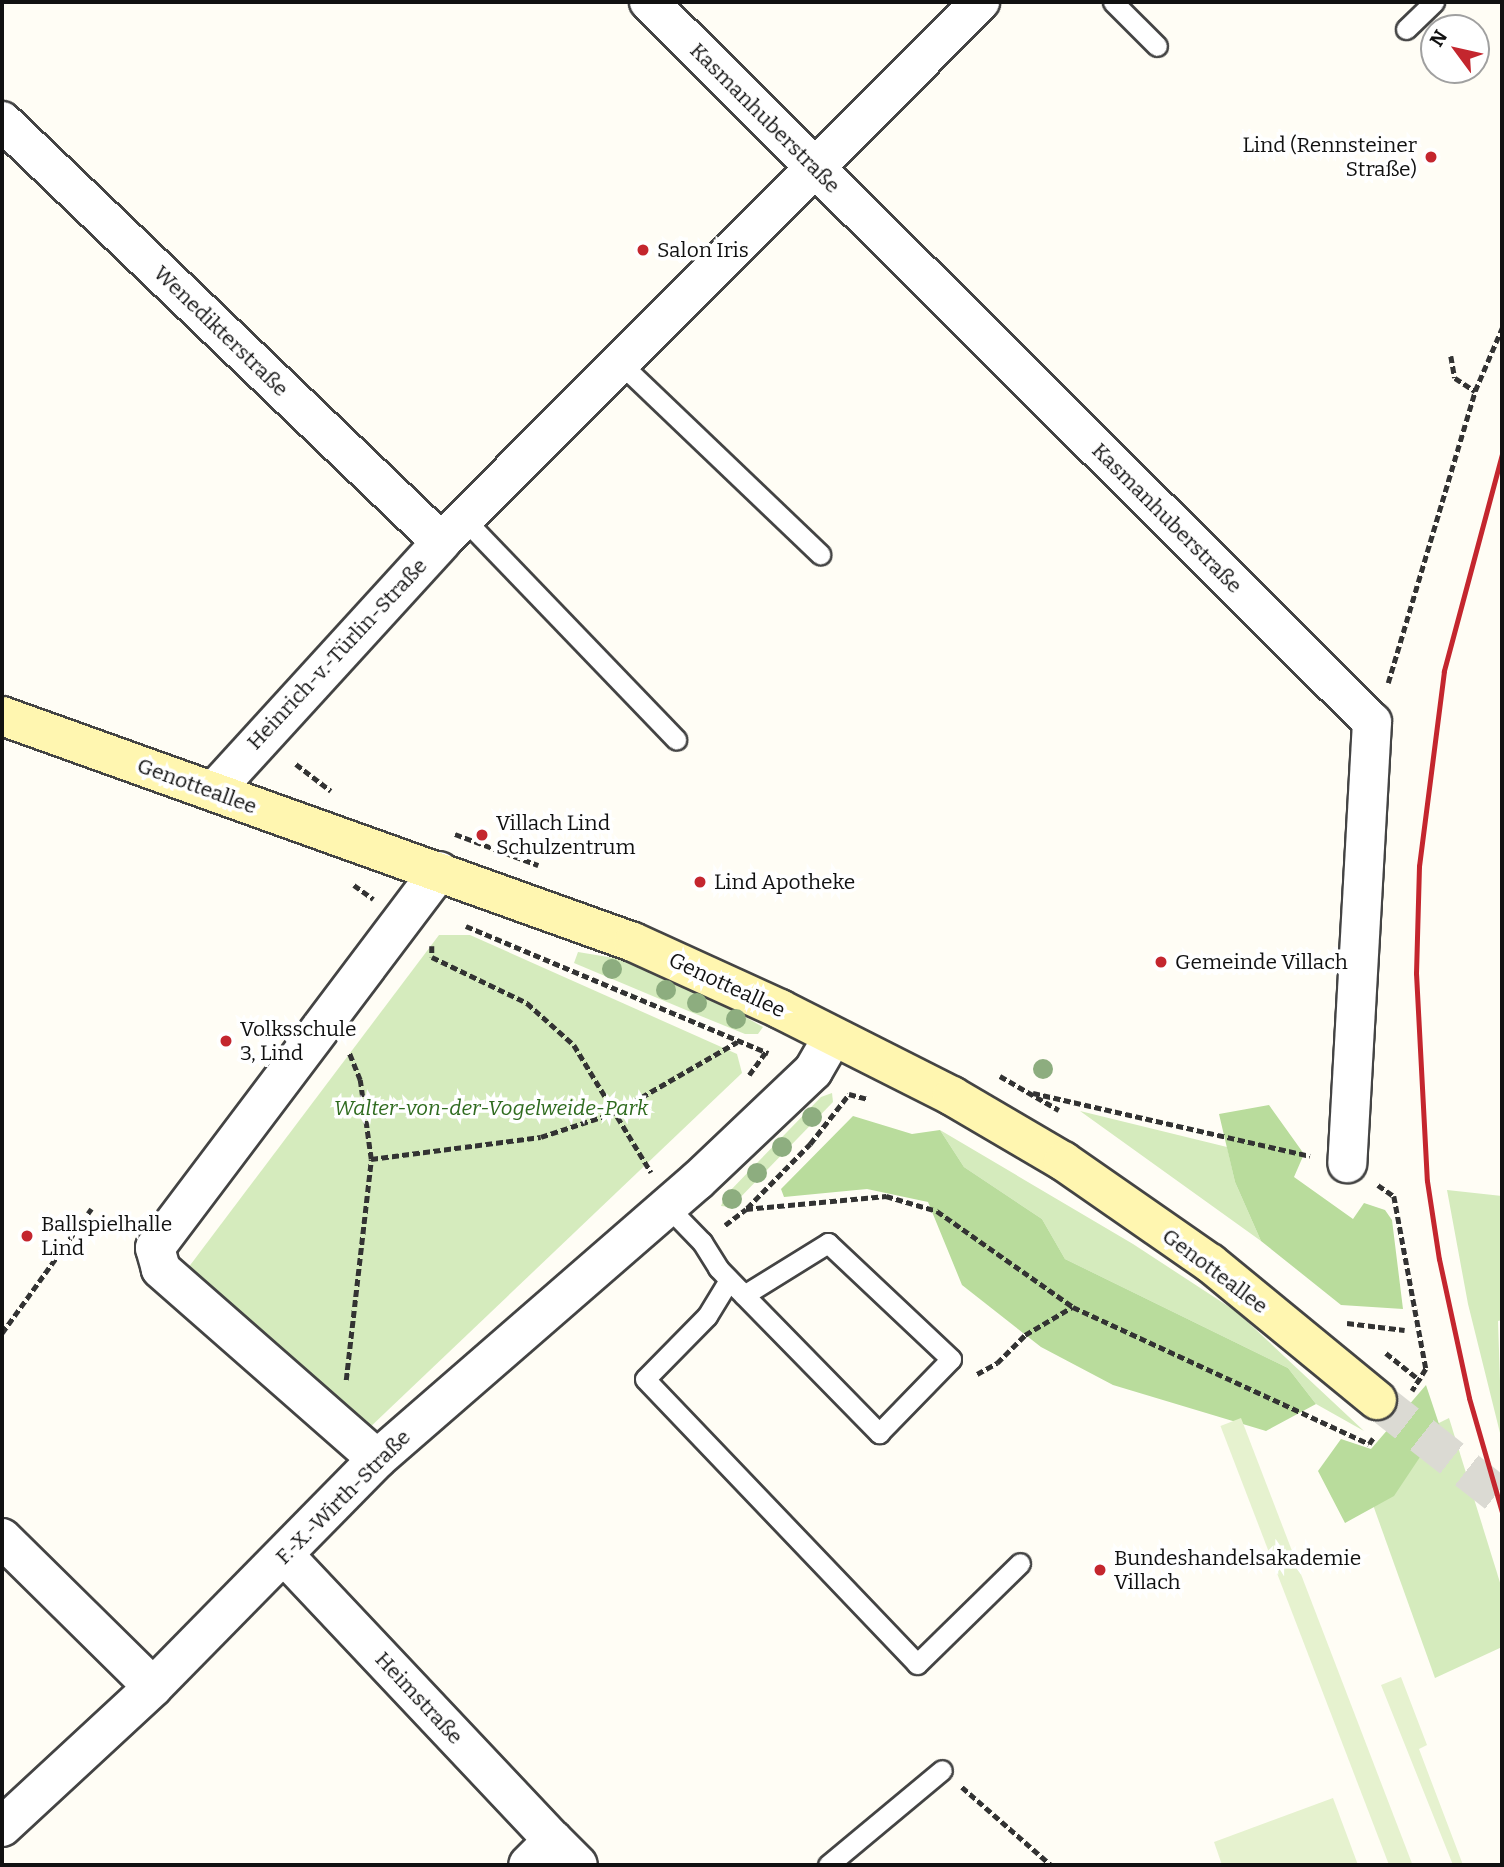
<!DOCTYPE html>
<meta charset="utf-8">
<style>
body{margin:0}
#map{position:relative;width:1504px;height:1867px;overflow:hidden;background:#fffdf5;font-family:Bitter,serif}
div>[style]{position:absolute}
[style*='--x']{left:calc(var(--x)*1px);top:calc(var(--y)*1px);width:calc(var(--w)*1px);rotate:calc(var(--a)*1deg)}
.green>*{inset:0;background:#d5ebbd}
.forest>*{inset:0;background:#b9dc9c}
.pitch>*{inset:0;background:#e6f2cf;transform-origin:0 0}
.secondary-tunnel>*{height:38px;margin-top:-19px;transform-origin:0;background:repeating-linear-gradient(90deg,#dbdad3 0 38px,transparent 0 57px)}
.path>*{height:4.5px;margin-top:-2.25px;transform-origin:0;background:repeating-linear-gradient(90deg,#333 0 7px,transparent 0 10.5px)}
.roads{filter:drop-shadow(2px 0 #444) drop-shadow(-2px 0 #444) drop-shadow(0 2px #444) drop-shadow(0 -2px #444)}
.lane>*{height:19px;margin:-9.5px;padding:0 9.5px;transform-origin:9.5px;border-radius:9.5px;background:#fff}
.street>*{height:38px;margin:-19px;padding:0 19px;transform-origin:19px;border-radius:19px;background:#fff}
.secondary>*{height:38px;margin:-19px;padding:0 19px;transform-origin:19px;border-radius:19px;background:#fff6b0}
.rail>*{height:5px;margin:-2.5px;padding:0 2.5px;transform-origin:2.5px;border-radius:2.5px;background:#c4262e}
.trees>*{width:20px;height:20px;margin:-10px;border-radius:50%;background:#8dad7f}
.dots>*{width:19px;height:19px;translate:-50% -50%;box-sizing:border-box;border:4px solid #fff;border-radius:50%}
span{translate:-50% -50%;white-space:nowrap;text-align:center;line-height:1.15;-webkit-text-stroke:7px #fff;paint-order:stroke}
.street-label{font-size:21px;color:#111}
.poi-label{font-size:21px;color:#111}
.right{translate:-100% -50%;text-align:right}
.left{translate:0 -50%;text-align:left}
.park-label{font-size:21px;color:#2f6b1f;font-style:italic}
.frame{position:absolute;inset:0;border:4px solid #111;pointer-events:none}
.north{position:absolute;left:1420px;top:14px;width:70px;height:70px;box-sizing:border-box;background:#fff;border:2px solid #a0a0a0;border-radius:50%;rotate:303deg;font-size:19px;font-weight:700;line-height:28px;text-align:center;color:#111}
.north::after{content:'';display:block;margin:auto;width:24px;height:32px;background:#c4262e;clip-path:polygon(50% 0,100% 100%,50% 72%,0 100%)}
</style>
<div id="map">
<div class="green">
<i style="clip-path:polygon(439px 935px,470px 935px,737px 1054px,742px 1073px,366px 1431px,185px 1272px)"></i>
<i style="clip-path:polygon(578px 952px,620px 959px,696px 989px,763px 1027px,758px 1034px,745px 1034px,686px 1010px,574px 963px)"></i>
<i style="clip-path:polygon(832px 1093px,833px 1102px,731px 1207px,721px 1206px,725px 1196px,821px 1097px)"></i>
<i style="clip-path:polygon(1080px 1111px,1227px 1147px,1235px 1182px,1261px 1241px)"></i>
<i style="clip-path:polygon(940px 1130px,1133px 1244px,1237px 1312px,1364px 1431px,1316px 1404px,1288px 1368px,1065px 1259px,1042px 1219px,964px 1167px)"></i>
<i style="clip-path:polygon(1447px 1190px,1502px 1196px,1502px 1320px,1498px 1321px,1502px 1441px,1468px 1304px)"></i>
<i style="clip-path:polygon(1449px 1418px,1502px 1589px,1502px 1647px,1435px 1678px,1358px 1463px)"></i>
</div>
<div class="forest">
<i style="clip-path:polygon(1269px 1105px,1304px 1154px,1294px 1177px,1353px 1219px,1364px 1203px,1385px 1210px,1392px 1220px,1403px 1309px,1341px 1305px,1261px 1241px,1235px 1182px,1219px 1114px)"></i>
<i style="clip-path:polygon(853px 1116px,912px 1134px,940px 1130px,964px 1167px,1042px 1219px,1065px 1259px,1288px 1368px,1316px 1404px,1266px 1431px,1113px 1385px,1041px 1347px,962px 1285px,928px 1202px,867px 1189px,784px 1197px,781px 1189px)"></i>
<i style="clip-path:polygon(1426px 1385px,1440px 1427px,1394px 1496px,1345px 1523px,1318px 1471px,1341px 1439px,1371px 1449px)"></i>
</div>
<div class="pitch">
<i style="left:1241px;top:1418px;width:478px;height:22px;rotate:69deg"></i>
<i style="clip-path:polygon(1401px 1677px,1427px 1745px,1419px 1749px,1463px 1865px,1453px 1865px,1381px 1685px)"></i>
<i style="clip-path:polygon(1333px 1798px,1358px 1865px,1222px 1865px,1214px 1842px)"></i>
</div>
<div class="secondary-tunnel">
<i style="--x:1377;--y:1400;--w:159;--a:38.1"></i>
</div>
<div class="path">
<i style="--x:1451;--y:356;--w:22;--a:80"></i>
<i style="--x:1455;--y:378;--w:24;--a:33"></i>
<i style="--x:1388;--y:683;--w:305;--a:-73.4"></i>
<i style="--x:1475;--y:391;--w:69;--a:-66.8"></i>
<i style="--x:296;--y:764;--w:44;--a:37.6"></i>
<i style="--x:455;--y:834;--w:89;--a:20.5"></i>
<i style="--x:354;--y:885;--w:24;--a:36"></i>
<i style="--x:466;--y:926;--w:328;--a:22.8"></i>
<i style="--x:432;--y:946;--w:11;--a:90"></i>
<i style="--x:432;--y:957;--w:106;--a:25.8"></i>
<i style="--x:527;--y:1003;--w:63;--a:41.8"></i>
<i style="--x:574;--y:1045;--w:149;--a:58.8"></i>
<i style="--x:749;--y:1075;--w:29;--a:-54"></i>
<i style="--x:1000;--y:1076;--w:68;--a:30"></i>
<i style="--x:1033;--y:1093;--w:284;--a:12.8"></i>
<i style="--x:371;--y:1159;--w:171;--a:-7.4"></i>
<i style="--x:541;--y:1137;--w:77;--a:-18.2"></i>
<i style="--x:614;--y:1113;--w:142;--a:-30"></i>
<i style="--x:1378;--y:1185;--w:19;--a:35"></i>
<i style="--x:1394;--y:1196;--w:176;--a:79.5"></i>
<i style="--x:1426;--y:1369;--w:26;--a:122"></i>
<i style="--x:747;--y:1208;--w:90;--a:-45.5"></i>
<i style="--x:810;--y:1144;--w:63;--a:-52"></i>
<i style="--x:849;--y:1094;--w:20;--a:15"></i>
<i style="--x:725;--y:1225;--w:26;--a:-37"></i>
<i style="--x:746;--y:1209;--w:141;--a:-5.3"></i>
<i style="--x:886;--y:1196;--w:53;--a:16.4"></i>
<i style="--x:937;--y:1211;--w:166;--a:35.2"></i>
<i style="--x:1073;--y:1307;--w:326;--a:24.8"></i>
<i style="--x:1369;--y:1444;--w:7;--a:-56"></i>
<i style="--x:1347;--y:1323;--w:58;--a:6.9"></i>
<i style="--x:2;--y:1333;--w:153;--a:-54.3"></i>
<i style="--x:1386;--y:1353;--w:45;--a:38.7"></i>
<i style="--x:977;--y:1374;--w:23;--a:-29"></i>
<i style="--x:997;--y:1363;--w:40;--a:-45"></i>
<i style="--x:1025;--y:1335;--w:55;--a:-30.8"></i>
<i style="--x:346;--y:1380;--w:222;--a:-83.5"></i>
<i style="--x:371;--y:1159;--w:80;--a:-97.9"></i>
<i style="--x:360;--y:1080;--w:29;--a:-112"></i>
<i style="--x:962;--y:1787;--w:118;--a:41.2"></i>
</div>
<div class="roads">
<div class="lane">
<i style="--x:1113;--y:2;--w:62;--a:45"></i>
<i style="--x:1406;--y:29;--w:39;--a:-44"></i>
<i style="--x:620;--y:363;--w:277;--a:43.7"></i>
<i style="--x:464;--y:519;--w:306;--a:46.1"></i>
<i style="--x:666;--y:1205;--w:52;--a:45.8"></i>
<i style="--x:702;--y:1242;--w:31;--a:58"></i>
<i style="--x:718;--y:1268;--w:29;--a:46"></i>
<i style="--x:738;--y:1289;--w:202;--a:45.6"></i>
<i style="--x:879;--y:1433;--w:103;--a:-45.8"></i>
<i style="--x:951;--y:1359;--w:169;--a:-136.7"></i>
<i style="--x:828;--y:1243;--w:99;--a:148.2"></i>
<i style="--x:729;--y:1280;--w:42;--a:121.4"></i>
<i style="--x:707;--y:1316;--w:88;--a:134.5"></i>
<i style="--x:645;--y:1379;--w:394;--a:46.3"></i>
<i style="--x:917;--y:1664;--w:144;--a:-44.4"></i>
<i style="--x:828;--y:1865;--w:148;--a:-39.8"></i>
</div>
<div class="street">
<i style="--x:649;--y:2;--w:1020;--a:44.88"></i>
<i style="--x:1372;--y:722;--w:442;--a:93.2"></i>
<i style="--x:2;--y:121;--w:608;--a:43.8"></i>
<i style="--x:214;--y:791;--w:337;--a:-47.6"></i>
<i style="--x:441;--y:542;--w:763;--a:-45.05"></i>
<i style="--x:377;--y:1459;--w:288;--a:-138.7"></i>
<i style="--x:161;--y:1269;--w:22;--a:-106"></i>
<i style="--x:155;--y:1248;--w:472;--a:-53"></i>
<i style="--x:2;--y:1538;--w:212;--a:44.6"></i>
<i style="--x:285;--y:1556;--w:390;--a:46.7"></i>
<i style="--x:553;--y:1840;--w:35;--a:135"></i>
<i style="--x:2;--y:1827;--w:206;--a:-42.8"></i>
<i style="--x:153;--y:1687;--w:320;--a:-45.5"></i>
<i style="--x:377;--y:1459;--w:424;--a:-41"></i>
<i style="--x:697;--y:1181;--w:160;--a:-43.5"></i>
<i style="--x:813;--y:1071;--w:39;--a:-60"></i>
<i style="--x:553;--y:1840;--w:35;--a:45"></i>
</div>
<div class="secondary">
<i style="--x:2;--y:716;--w:670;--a:19.71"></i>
<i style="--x:633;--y:942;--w:162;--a:24.5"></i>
<i style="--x:780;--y:1009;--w:193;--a:26.8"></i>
<i style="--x:952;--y:1096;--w:129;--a:30.4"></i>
<i style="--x:1063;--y:1161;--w:179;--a:34.8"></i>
<i style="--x:1210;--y:1263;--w:216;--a:39.4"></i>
</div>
</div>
<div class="rail">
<i style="--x:1502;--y:454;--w:225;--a:105"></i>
<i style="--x:1444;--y:671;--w:197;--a:97.3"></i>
<i style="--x:1419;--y:866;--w:107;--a:91.6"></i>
<i style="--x:1416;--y:973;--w:208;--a:87"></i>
<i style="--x:1427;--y:1181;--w:79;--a:81.3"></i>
<i style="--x:1439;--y:1259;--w:142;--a:77.8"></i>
<i style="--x:1469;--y:1398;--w:119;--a:73.9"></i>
</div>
<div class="trees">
<i style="left:612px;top:969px"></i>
<i style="left:666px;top:990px"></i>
<i style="left:697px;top:1003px"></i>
<i style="left:736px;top:1019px"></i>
<i style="left:1043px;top:1069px"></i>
<i style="left:812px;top:1117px"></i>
<i style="left:782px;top:1147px"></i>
<i style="left:757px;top:1173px"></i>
<i style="left:732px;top:1199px"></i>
</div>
<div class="dots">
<i style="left:1431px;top:157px;background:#c4262e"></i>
<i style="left:643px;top:250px;background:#c4262e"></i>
<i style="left:482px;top:835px;background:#c4262e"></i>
<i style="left:700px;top:882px;background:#c4262e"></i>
<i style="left:1161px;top:962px;background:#c4262e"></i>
<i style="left:226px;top:1041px;background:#c4262e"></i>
<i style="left:27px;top:1236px;background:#c4262e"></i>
<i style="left:1100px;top:1570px;background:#c4262e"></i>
</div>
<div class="street-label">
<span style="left:765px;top:118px;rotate:45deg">Kasmanhuberstraße</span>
<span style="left:221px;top:331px;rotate:44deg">Wenedikterstraße</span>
<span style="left:1167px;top:518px;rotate:45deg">Kasmanhuberstraße</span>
<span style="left:337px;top:654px;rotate:-47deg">Heinrich-v.-Türlin-Straße</span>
<span style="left:197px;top:786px;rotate:20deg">Genotteallee</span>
<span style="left:727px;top:985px;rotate:25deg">Genotteallee</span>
<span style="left:1215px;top:1271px;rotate:37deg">Genotteallee</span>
<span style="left:343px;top:1497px;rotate:-45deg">F.-X.-Wirth-Straße</span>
<span style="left:419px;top:1698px;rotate:47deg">Heimstraße</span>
</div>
<div class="poi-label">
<span class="right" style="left:1417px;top:157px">Lind (Rennsteiner<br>Straße)</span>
<span class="left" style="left:657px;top:250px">Salon Iris</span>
<span class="left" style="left:496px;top:835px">Villach Lind<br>Schulzentrum</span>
<span class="left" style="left:714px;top:882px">Lind Apotheke</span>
<span class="left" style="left:1175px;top:962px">Gemeinde Villach</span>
<span class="left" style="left:240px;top:1041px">Volksschule<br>3, Lind</span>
<span class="left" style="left:41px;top:1236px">Ballspielhalle<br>Lind</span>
<span class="left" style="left:1114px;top:1570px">Bundeshandelsakademie<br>Villach</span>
</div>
<div class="park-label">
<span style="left:491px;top:1108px">Walter-von-der-Vogelweide-Park</span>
</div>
<div class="frame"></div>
<div class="north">N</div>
</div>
